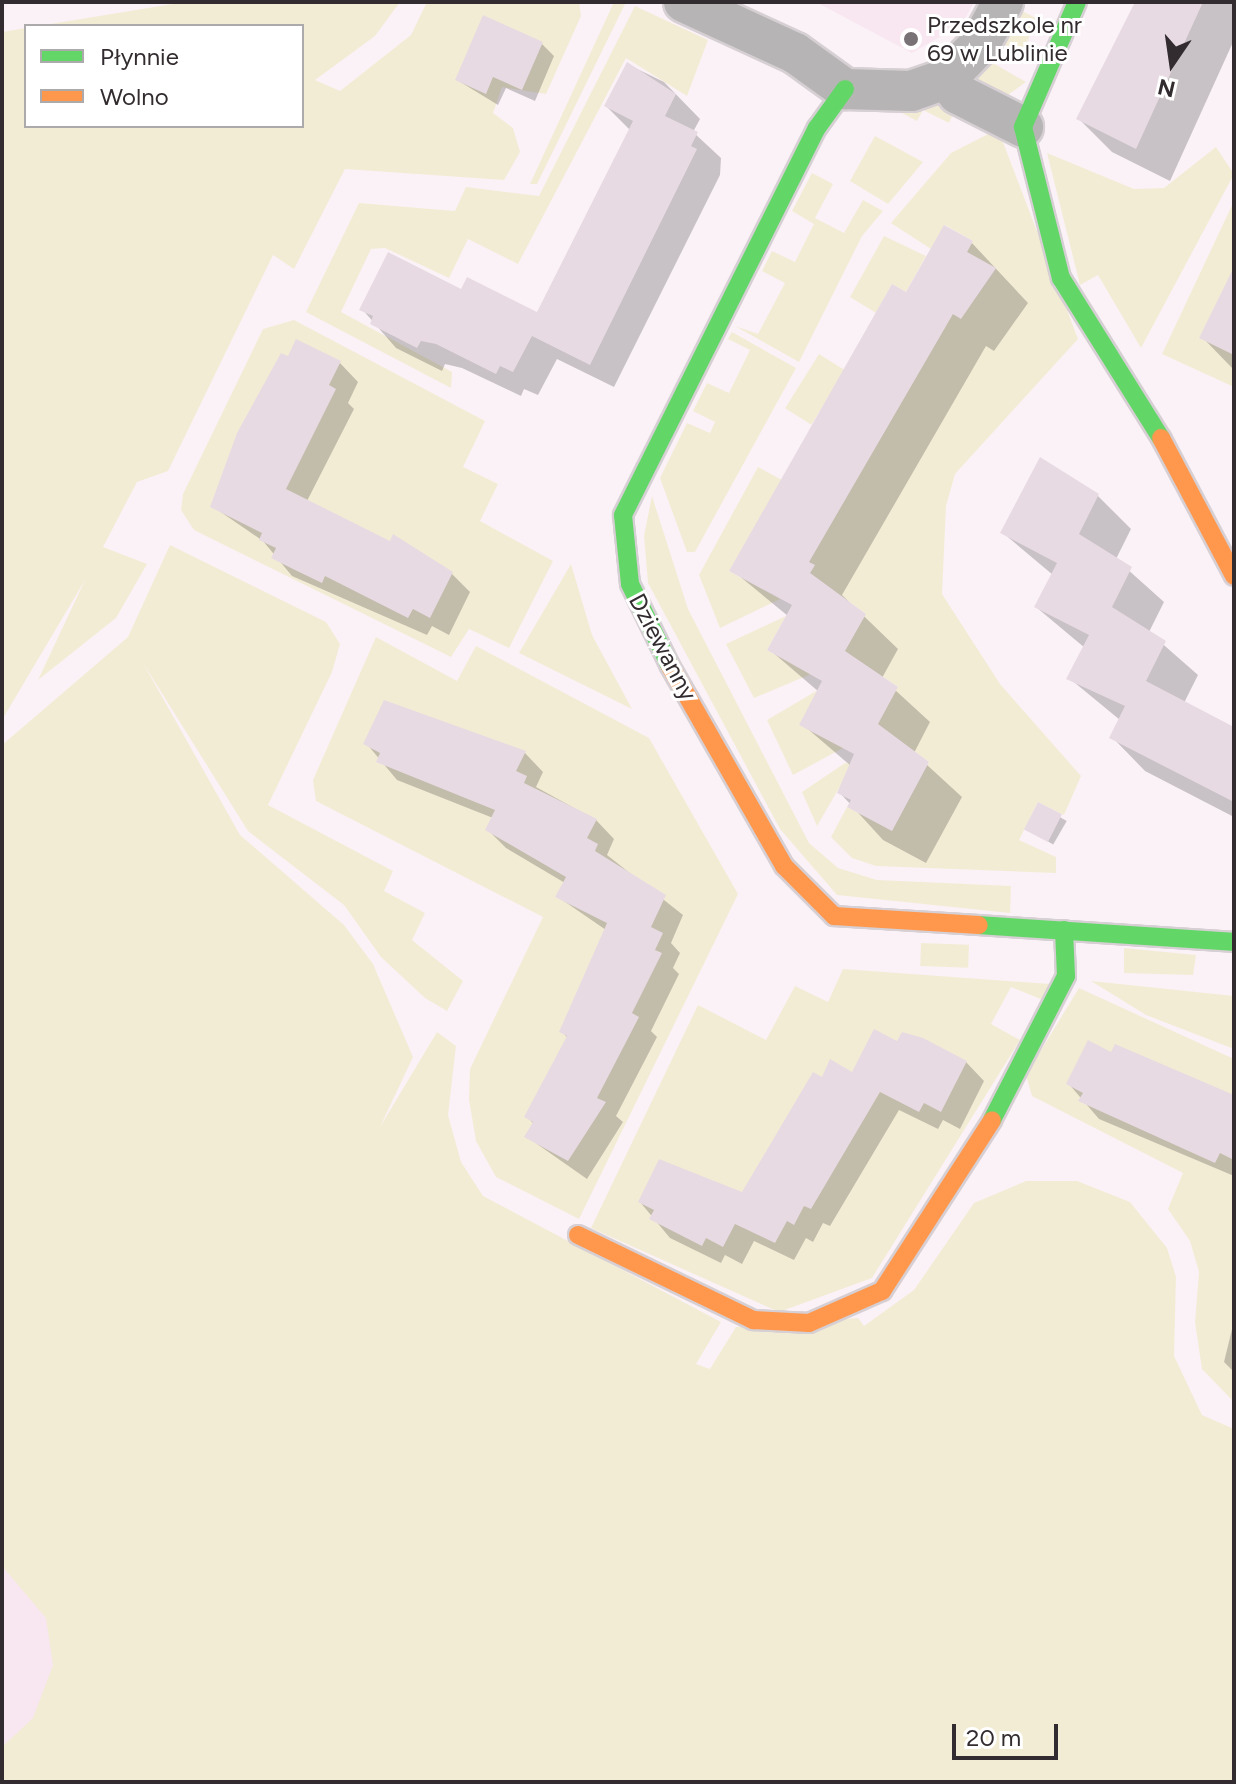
<!DOCTYPE html>
<meta charset="utf-8">
<style>
body{margin:0}
#map{position:relative;width:1236px;height:1784px;overflow:hidden;background:#fbf2f7;font-family:Figtree,sans-serif}
div>[style]{position:absolute}
[style*='--x']{left:calc(var(--x)*1px);top:calc(var(--y)*1px);width:calc(var(--w)*1px);rotate:calc(var(--a)*1deg)}
.built>*{inset:0;background:#f8e6f0}
.green>*{inset:0;background:#f3ecd5;transform-origin:0 0}
.shadow>*{inset:0;background:#0003;transform-origin:0 0}
.building>*{inset:0;background:#e8dae2;transform-origin:0 0}
.roads{filter:drop-shadow(2px 0 #d6cfd3) drop-shadow(-2px 0 #d6cfd3) drop-shadow(0 2px #d6cfd3) drop-shadow(0 -2px #d6cfd3)}
.street>*{height:40px;margin:-20px;padding:0 20px;transform-origin:20px;border-radius:20px;background:#b6b4b4}
.fast>*{height:18px;margin:-9px;padding:0 9px;transform-origin:9px;border-radius:9px;background:#63d668}
.slow>*{height:18px;margin:-9px;padding:0 9px;transform-origin:9px;border-radius:9px;background:#ff974d}
.dots>*{width:22px;height:22px;translate:-50% -50%;box-sizing:border-box;border:4px solid #fff;border-radius:50%}
span{translate:-50% -50%;white-space:nowrap;text-align:center;line-height:1.15;-webkit-text-stroke:6px #fff;paint-order:stroke}
.poi-label{font-size:24px;color:#322b2f}
.left{translate:0 -50%;text-align:left}
.street-label{font-size:24px;color:#322b2f}
.frame{position:absolute;inset:0;border:4px solid #322b2f;pointer-events:none}
.legend{position:absolute;left:24px;top:24px;width:280px;height:104px;box-sizing:border-box;background:#fff;border:2px solid #adaaac;margin:0;padding:10px 14px;list-style:none;font-size:24px;color:#322b2f}
.legend li{display:flex;align-items:center;gap:16px;height:40px}
.legend b{width:40px;border:2px solid #adaaac}
.north{position:absolute;left:1132px;top:24px;width:80px;height:80px;-webkit-text-stroke:6px #fff;paint-order:stroke;rotate:193deg;font-size:22px;font-weight:700;line-height:32px;text-align:center;color:#322b2f}
.north::after{content:'';display:block;margin:auto;width:28px;height:36px;background:#322b2f;clip-path:polygon(50% 0,100% 100%,50% 72%,0 100%)}
.scale{position:absolute;left:952px;top:1724px;width:106px;height:36px;box-sizing:border-box;border:4px solid #322b2f;border-top:0;padding-left:10px;font-size:24px;line-height:28px;white-space:nowrap;color:#322b2f;-webkit-text-stroke:6px #fff;paint-order:stroke}
</style>
<div id="map">
<div class="built">
<i style="clip-path:polygon(816px 2px,974px 2px,962px 24px,912px 53px)"></i>
<i style="clip-path:polygon(2px 1466px,150px 1543px,2px 1782px)"></i>
</div>
<div class="green">
<i style="clip-path:polygon(185px 2px,400px 2px,375px 36px,315px 80px,340px 91px,411px 35px,427px 2px,579px 2px,581px 16px,546px 94px,502px 87px,493px 113px,513px 128px,520px 152px,504px 180px,345px 169px,294px 269px,273px 255px,168px 471px,137px 482px,103px 547px,147px 564px,116px 618px,38px 680px,85px 580px,2px 720px,2px 32px,26px 28px,26px 126px,302px 126px,302px 26px,38px 26px)"></i>
<i style="clip-path:polygon(614px 2px,626px 2px,537px 184px,530px 184px)"></i>
<i style="clip-path:polygon(635px 6px,708px 40px,687px 96px,626px 58px,518px 264px,468px 239px,449px 278px,385px 248px,371px 249px,341px 312px,452px 372px,451px 388px,306px 312px,359px 203px,455px 211px,466px 187px,539px 196px)"></i>
<i style="left:1016px;top:8px;width:25px;height:38px;rotate:27deg"></i>
<i style="clip-path:polygon(986px 59px,1026px 82px,1002px 99px,972px 84px)"></i>
<i style="clip-path:polygon(941px 101px,956px 107px,949px 123px,923px 110px,917px 121px,885px 104px)"></i>
<i style="clip-path:polygon(998px 129px,1078px 339px,955px 474px,946px 506px,942px 594px,1000px 684px,1081px 776px,1064px 815px,1038px 802px,1019px 840px,1056px 857px,1056px 873px,876px 866px,852px 858px,831px 837px,847px 807px,892px 831px,929px 762px,874px 722px,898px 687px,842px 649px,866px 614px,810px 573px,815px 565px,809px 562px,952px 314px,961px 318px,996px 269px,967px 252px,973px 241px,945px 225px,931px 249px,891px 223px,951px 153px)"></i>
<i style="clip-path:polygon(875px 136px,923px 162px,888px 204px,850px 181px)"></i>
<i style="clip-path:polygon(1216px 147px,1234px 174px,1141px 348px,1098px 275px,1080px 285px,1047px 153px,1134px 189px,1164px 188px)"></i>
<i style="clip-path:polygon(812px 173px,833px 184px,815px 218px,844px 233px,863px 200px,883px 211px,862px 236px,799px 362px,735px 326px,758px 334px,785px 283px,762px 271px,772px 251px,795px 262px,814px 224px,792px 211px)"></i>
<i style="clip-path:polygon(1234px 201px,1234px 387px,1162px 354px)"></i>
<i style="clip-path:polygon(884px 236px,926px 256px,906px 292px,892px 284px,876px 313px,850px 297px)"></i>
<i style="clip-path:polygon(294px 320px,485px 421px,463px 467px,498px 484px,480px 521px,553px 561px,509px 648px,469px 629px,451px 657px,194px 530px,181px 510px,183px 494px,263px 329px)"></i>
<i style="clip-path:polygon(732px 332px,796px 368px,695px 552px,687px 552px,660px 478px,687px 423px,710px 433px,715px 422px,693px 411px,707px 383px,729px 393px,750px 350px,728px 339px)"></i>
<i style="left:819px;top:354px;width:31px;height:64px;rotate:32deg"></i>
<i style="clip-path:polygon(758px 467px,784px 481px,729px 571px,780px 599px,720px 628px,699px 575px)"></i>
<i style="clip-path:polygon(652px 496px,688px 609px,809px 843px,838px 868px,877px 880px,1011px 886px,1010px 913px,837px 895px,780px 829px,648px 583px,644px 536px)"></i>
<i style="clip-path:polygon(170px 545px,326px 622px,340px 644px,332px 672px,268px 805px,393px 871px,384px 891px,425px 913px,412px 940px,463px 981px,447px 1011px,425px 998px,381px 957px,344px 905px,248px 831px,143px 663px,240px 835px,344px 925px,373px 964px,413px 1057px,380px 1127px,437px 1032px,456px 1046px,448px 1115px,461px 1162px,483px 1196px,721px 1322px,696px 1364px,710px 1369px,736px 1327px,858px 1318px,864px 1326px,914px 1290px,974px 1203px,1026px 1181px,1077px 1181px,1130px 1202px,1167px 1248px,1176px 1277px,1174px 1356px,1202px 1415px,1234px 1429px,1234px 1782px,2px 1782px,2px 1747px,33px 1718px,53px 1665px,46px 1618px,2px 1566px,2px 745px,128px 637px)"></i>
<i style="clip-path:polygon(571px 564px,592px 635px,632px 709px,519px 653px)"></i>
<i style="clip-path:polygon(786px 616px,767px 650px,811px 674px,754px 698px,726px 644px)"></i>
<i style="clip-path:polygon(376px 637px,457px 681px,476px 646px,649px 738px,738px 894px,579px 1219px,496px 1177px,476px 1141px,469px 1100px,470px 1069px,543px 917px,316px 801px,313px 780px)"></i>
<i style="clip-path:polygon(818px 690px,843px 748px,793px 775px,767px 720px)"></i>
<i style="clip-path:polygon(845px 763px,853px 764px,817px 826px,802px 792px)"></i>
<i style="left:921px;top:943px;width:48px;height:23px;rotate:2deg"></i>
<i style="clip-path:polygon(1124px 948px,1196px 955px,1193px 975px,1124px 973px)"></i>
<i style="clip-path:polygon(843px 969px,1050px 984px,1043px 1000px,1011px 987px,991px 1024px,1020px 1040px,872px 1278px,779px 1312px,591px 1228px,698px 1005px,766px 1040px,795px 986px,828px 1002px)"></i>
<i style="clip-path:polygon(1091px 981px,1234px 996px,1234px 1049px,1146px 1015px)"></i>
<i style="clip-path:polygon(1079px 988px,1234px 1059px,1234px 1402px,1202px 1369px,1195px 1322px,1199px 1272px,1190px 1241px,1168px 1209px,1183px 1173px,1032px 1096px,1026px 1075px)"></i>
</div>
<div class="shadow">
<i style="clip-path:polygon(1137px 2px,1234px 2px,1234px 40px,1170px 181px,1112px 152px,1079px 119px)"></i>
<i style="clip-path:polygon(542px 44px,554px 56px,535px 101px,506px 88px,498px 105px,457px 80px)"></i>
<i style="clip-path:polygon(627px 64px,664px 82px,700px 119px,693px 132px,721px 158px,720px 175px,614px 387px,557px 359px,538px 395px,524px 389px,521px 396px,462px 368px,445px 364px,442px 371px,396px 348px,362px 309px,462px 291px,538px 315px,630px 130px,606px 106px)"></i>
<i style="clip-path:polygon(972px 243px,1028px 303px,994px 351px,986px 346px,842px 595px,898px 649px,882px 678px,930px 722px,914px 753px,962px 797px,926px 863px,883px 840px,840px 793px,851px 766px,802px 724px,819px 692px,770px 650px,788px 616px,732px 570px,907px 295px)"></i>
<i style="clip-path:polygon(1234px 271px,1234px 370px,1202px 337px)"></i>
<i style="clip-path:polygon(340px 363px,358px 382px,348px 403px,354px 409px,307px 501px,452px 574px,470px 592px,449px 635px,432px 626px,427px 635px,292px 576px,263px 541px,212px 506px)"></i>
<i style="clip-path:polygon(1041px 460px,1098px 496px,1131px 529px,1116px 559px,1164px 602px,1149px 632px,1198px 675px,1183px 705px,1234px 733px,1234px 817px,1145px 771px,1112px 737px,1120px 720px,1069px 678px,1085px 648px,1036px 607px,1053px 575px,1003px 533px)"></i>
<i style="clip-path:polygon(366px 743px,525px 753px,543px 772px,536px 787px,596px 820px,614px 839px,607px 855px,683px 915px,671px 943px,680px 953px,673px 968px,679px 974px,651px 1031px,657px 1037px,616px 1116px,623px 1122px,587px 1179px,527px 1137px,534px 1124px,527px 1117px,568px 1038px,561px 1031px,606px 930px,558px 897px,565px 883px,506px 848px,487px 829px,493px 818px,397px 780px)"></i>
<i style="left:1039px;top:805px;width:32px;height:27px;rotate:30deg"></i>
<i style="clip-path:polygon(898px 1043px,966px 1062px,984px 1081px,960px 1129px,943px 1120px,938px 1129px,899px 1110px,830px 1226px,823px 1223px,813px 1242px,806px 1238px,794px 1260px,754px 1241px,742px 1264px,725px 1255px,721px 1263px,670px 1238px,640px 1202px,743px 1195px,822px 1080px,853px 1075px)"></i>
<i style="clip-path:polygon(1112px 1054px,1234px 1097px,1234px 1176px,1099px 1119px,1068px 1083px)"></i>
<i style="clip-path:polygon(1234px 1321px,1234px 1372px,1224px 1362px)"></i>
</div>
<div class="building">
<i style="clip-path:polygon(1135px 2px,1203px 2px,1136px 149px,1076px 119px)"></i>
<i style="clip-path:polygon(483px 15px,543px 42px,522px 90px,493px 77px,486px 94px,455px 80px)"></i>
<i style="clip-path:polygon(627px 62px,676px 94px,665px 116px,698px 132px,691px 146px,697px 149px,590px 365px,532px 336px,513px 372px,500px 366px,496px 374px,436px 344px,421px 341px,417px 348px,370px 324px,373px 316px,359px 310px,388px 252px,461px 289px,467px 277px,537px 312px,633px 121px,604px 106px)"></i>
<i style="clip-path:polygon(944px 225px,973px 241px,967px 252px,996px 268px,961px 319px,953px 314px,809px 562px,815px 565px,810px 573px,866px 614px,845px 651px,898px 687px,878px 724px,929px 762px,892px 831px,847px 807px,851px 800px,837px 793px,854px 754px,799px 725px,822px 681px,767px 650px,792px 605px,729px 571px,892px 284px,906px 292px)"></i>
<i style="clip-path:polygon(1234px 267px,1234px 355px,1199px 338px)"></i>
<i style="clip-path:polygon(296px 339px,341px 361px,329px 385px,336px 389px,286px 489px,390px 541px,393px 534px,453px 572px,430px 618px,413px 609px,408px 618px,325px 576px,322px 583px,295px 570px,271px 558px,276px 548px,259px 540px,262px 533px,210px 507px,237px 433px,281px 353px,288px 356px)"></i>
<i style="clip-path:polygon(1040px 457px,1099px 494px,1079px 534px,1132px 567px,1112px 607px,1166px 641px,1146px 681px,1234px 727px,1234px 802px,1109px 738px,1125px 706px,1066px 679px,1089px 635px,1034px 607px,1057px 563px,1000px 533px)"></i>
<i style="clip-path:polygon(384px 700px,526px 751px,516px 771px,527px 776px,524px 783px,597px 819px,587px 838px,598px 844px,595px 851px,666px 895px,651px 927px,663px 933px,655px 950px,662px 953px,632px 1013px,639px 1017px,597px 1098px,606px 1102px,568px 1161px,524px 1137px,533px 1122px,524px 1117px,567px 1036px,559px 1032px,607px 923px,555px 897px,566px 877px,485px 830px,495px 810px,376px 762px,380px 753px,363px 744px)"></i>
<i style="left:1038px;top:802px;width:27px;height:31px;rotate:27deg"></i>
<i style="clip-path:polygon(874px 1029px,897px 1041px,902px 1032px,923px 1038px,967px 1061px,941px 1112px,924px 1103px,919px 1112px,880px 1092px,811px 1209px,804px 1206px,794px 1225px,787px 1221px,775px 1243px,735px 1224px,723px 1247px,706px 1238px,702px 1246px,649px 1219px,654px 1210px,638px 1202px,659px 1159px,742px 1192px,813px 1072px,822px 1077px,830px 1059px,852px 1072px)"></i>
<i style="clip-path:polygon(1088px 1040px,1111px 1052px,1115px 1044px,1234px 1095px,1234px 1160px,1220px 1153px,1215px 1163px,1078px 1101px,1083px 1093px,1066px 1084px)"></i>
</div>
<div class="roads">
<div class="street">
<i style="--x:684;--y:2;--w:122;--a:24.7"></i>
<i style="--x:795;--y:53;--w:62;--a:35.8"></i>
<i style="--x:845;--y:89;--w:66;--a:1.7"></i>
<i style="--x:911;--y:91;--w:37;--a:-19"></i>
<i style="--x:946;--y:79;--w:49;--a:-45.8"></i>
<i style="--x:980;--y:44;--w:48;--a:-61.3"></i>
<i style="--x:946;--y:79;--w:19;--a:51"></i>
<i style="--x:958;--y:94;--w:73;--a:26.9"></i>
</div>
<div class="fast">
<i style="--x:1077;--y:2;--w:136;--a:113.4"></i>
<i style="--x:1023;--y:127;--w:156;--a:75.9"></i>
<i style="--x:1061;--y:278;--w:189;--a:58"></i>
<i style="--x:670;--y:666;--w:91;--a:-116"></i>
<i style="--x:630;--y:584;--w:69;--a:-95.8"></i>
<i style="--x:623;--y:515;--w:433;--a:-63.4"></i>
<i style="--x:817;--y:128;--w:48;--a:-54.3"></i>
<i style="--x:979;--y:925;--w:256;--a:3.8"></i>
<i style="--x:992;--y:1120;--w:162;--a:-62.8"></i>
<i style="--x:1066;--y:976;--w:46;--a:-92.5"></i>
</div>
<div class="slow">
<i style="--x:1161;--y:438;--w:156;--a:62.1"></i>
<i style="--x:670;--y:666;--w:230;--a:60.3"></i>
<i style="--x:784;--y:866;--w:71;--a:45"></i>
<i style="--x:834;--y:916;--w:145;--a:3.6"></i>
<i style="--x:578;--y:1235;--w:195;--a:25.9"></i>
<i style="--x:753;--y:1320;--w:56;--a:3.1"></i>
<i style="--x:809;--y:1323;--w:80;--a:-23.7"></i>
<i style="--x:882;--y:1291;--w:203;--a:-57.2"></i>
</div>
</div>
<div class="dots">
<i style="left:911px;top:39px;background:#787175"></i>
</div>
<div class="poi-label">
<span class="left" style="left:927px;top:39px">Przedszkole nr<br>69 w Lublinie</span>
</div>
<div class="street-label">
<span style="left:663px;top:647px;rotate:62deg">Dziewanny</span>
</div>
<div class="frame"></div>
<ul class="legend">
<li><b style="height:10px;background:#63d668"></b>Płynnie</li>
<li><b style="height:10px;background:#ff974d"></b>Wolno</li>
</ul>
<div class="north">N</div>
<div class="scale">20 m</div>
</div>
